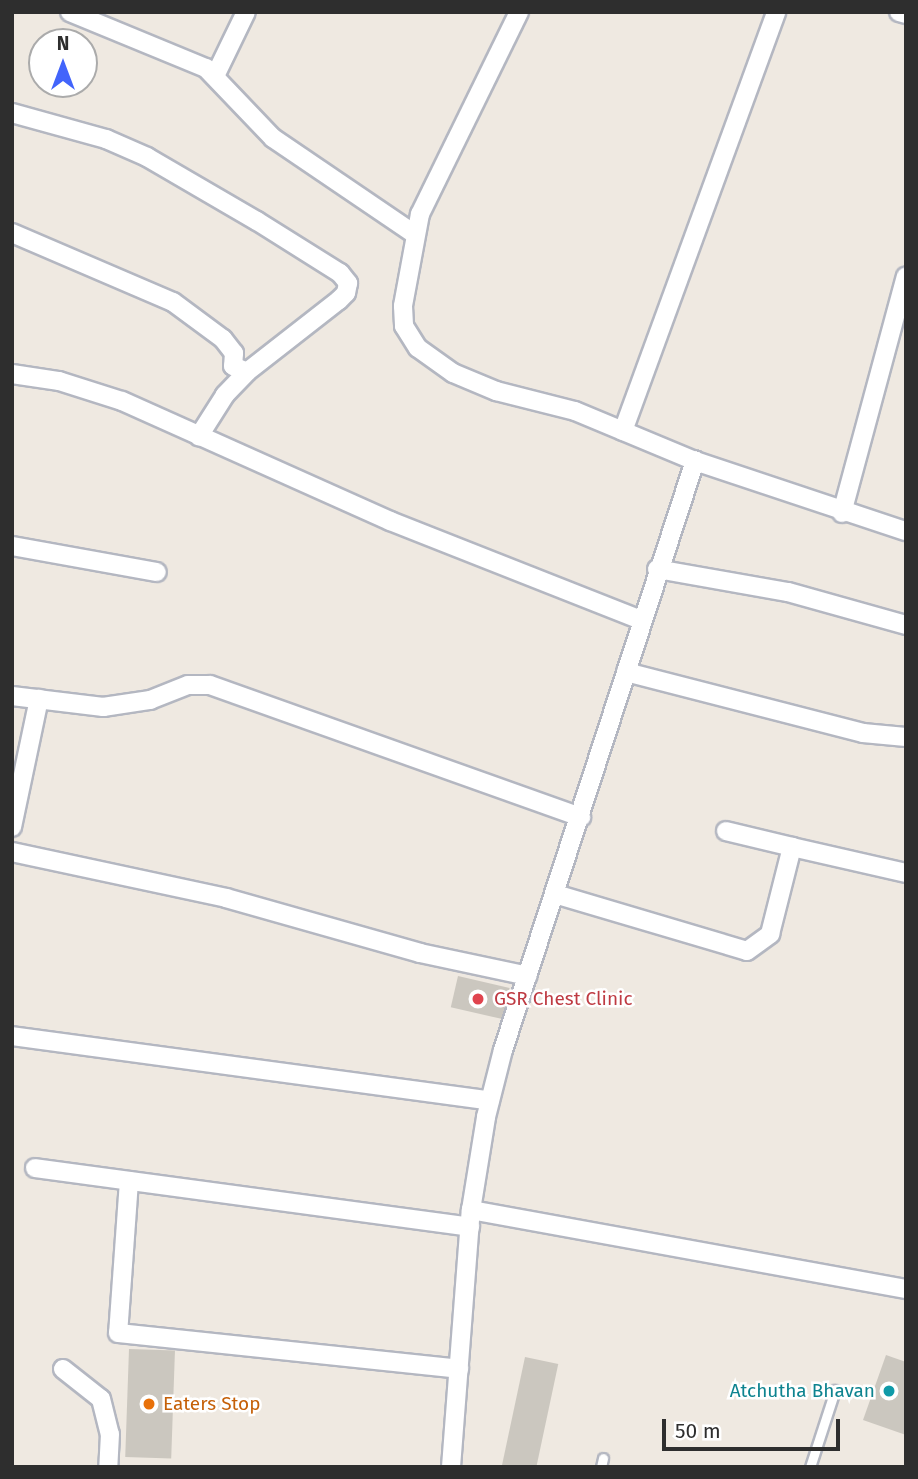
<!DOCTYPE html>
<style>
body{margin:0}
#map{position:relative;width:918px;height:1479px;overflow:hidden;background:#efe9e1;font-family:"Fira Sans",sans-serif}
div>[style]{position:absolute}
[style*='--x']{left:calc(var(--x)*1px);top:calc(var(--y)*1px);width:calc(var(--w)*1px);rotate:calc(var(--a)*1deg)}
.building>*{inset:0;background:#cbc7bf;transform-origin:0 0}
.roads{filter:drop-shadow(2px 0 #b4b7c1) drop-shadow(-2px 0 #b4b7c1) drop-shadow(0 2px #b4b7c1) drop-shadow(0 -2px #b4b7c1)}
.lane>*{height:9px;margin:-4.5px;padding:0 4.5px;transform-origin:4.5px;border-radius:4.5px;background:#fff}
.street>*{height:18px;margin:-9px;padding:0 9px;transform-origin:9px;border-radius:9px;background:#fff}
.dots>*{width:19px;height:19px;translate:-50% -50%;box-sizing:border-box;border:4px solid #fff;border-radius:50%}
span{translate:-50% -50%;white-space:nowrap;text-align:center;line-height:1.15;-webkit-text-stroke:5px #fff;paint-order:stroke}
.health-label{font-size:19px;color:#be3a42}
.left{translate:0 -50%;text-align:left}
.culture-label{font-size:19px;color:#0d838f}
.right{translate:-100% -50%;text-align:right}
.food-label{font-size:19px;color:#c56008}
.frame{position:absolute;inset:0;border:14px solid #2e2e2e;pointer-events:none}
.north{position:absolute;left:28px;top:28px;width:70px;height:70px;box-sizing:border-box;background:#fff;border:2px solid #ababab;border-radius:50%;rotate:0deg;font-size:19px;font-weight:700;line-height:28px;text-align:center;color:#2e2e2e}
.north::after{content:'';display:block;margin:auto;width:24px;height:32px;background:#4264fb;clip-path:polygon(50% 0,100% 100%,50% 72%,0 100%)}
.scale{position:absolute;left:662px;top:1419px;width:178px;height:32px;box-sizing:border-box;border:4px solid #2e2e2e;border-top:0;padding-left:9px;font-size:21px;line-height:24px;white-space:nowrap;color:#2e2e2e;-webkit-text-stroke:5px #fff;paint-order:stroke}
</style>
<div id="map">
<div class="building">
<i style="left:458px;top:976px;width:53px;height:32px;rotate:13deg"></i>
<i style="left:129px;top:1349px;width:46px;height:108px;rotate:2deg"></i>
<i style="clip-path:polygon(886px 1355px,906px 1362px,906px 1435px,863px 1420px)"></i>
<i style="left:525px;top:1357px;width:34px;height:113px;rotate:12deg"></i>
</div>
<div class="roads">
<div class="lane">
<i style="--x:601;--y:1467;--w:9;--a:-77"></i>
<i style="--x:810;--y:1467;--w:81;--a:-72"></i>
</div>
<div class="street">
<i style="--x:70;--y:12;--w:147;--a:22.4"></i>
<i style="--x:206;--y:68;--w:97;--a:46.3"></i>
<i style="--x:273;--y:138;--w:171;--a:34.2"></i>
<i style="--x:519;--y:12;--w:225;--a:116.1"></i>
<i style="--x:420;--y:214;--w:94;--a:100.5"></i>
<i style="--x:403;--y:306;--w:20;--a:87"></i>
<i style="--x:404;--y:326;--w:26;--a:58"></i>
<i style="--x:418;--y:348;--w:43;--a:35.5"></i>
<i style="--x:453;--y:373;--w:47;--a:22.7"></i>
<i style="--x:496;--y:391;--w:81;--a:14.2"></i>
<i style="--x:575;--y:411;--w:130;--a:22.6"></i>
<i style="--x:899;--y:12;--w:7;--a:16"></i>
<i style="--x:215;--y:76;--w:71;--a:-64.2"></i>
<i style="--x:12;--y:113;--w:98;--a:15.5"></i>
<i style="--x:106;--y:139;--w:45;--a:23.7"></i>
<i style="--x:147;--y:157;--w:127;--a:30.2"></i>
<i style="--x:257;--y:221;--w:98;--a:32.1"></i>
<i style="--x:340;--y:273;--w:13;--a:51"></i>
<i style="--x:348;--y:283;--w:10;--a:101"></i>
<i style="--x:346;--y:293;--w:10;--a:135"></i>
<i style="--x:339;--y:300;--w:117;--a:142"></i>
<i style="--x:247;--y:372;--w:32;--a:134"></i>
<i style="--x:225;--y:395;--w:49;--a:122.4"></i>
<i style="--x:12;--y:233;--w:175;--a:23.2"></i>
<i style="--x:173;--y:302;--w:62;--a:36.5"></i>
<i style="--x:223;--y:339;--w:18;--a:52"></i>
<i style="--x:234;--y:353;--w:13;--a:94"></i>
<i style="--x:233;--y:366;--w:15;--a:23"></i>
<i style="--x:12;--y:374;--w:48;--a:8.5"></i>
<i style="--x:59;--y:381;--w:66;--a:17.6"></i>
<i style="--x:122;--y:401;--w:294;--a:24.1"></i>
<i style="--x:390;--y:521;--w:270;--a:21.5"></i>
<i style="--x:623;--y:431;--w:446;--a:-69.9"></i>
<i style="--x:842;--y:513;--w:245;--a:-74.9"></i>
<i style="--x:12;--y:546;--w:147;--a:10.2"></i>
<i style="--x:657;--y:569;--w:133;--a:10"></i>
<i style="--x:788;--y:592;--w:123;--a:15.6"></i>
<i style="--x:626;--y:672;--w:245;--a:14.4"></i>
<i style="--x:863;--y:733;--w:43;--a:5.3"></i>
<i style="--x:12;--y:696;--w:92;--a:6.9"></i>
<i style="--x:103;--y:707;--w:48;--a:-8.5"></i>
<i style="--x:150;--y:700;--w:41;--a:-21.5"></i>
<i style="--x:188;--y:685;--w:22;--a:0"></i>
<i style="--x:210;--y:685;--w:394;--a:19.6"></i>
<i style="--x:12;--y:827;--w:131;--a:-78.1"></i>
<i style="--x:726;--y:831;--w:68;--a:13.6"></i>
<i style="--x:12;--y:852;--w:219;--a:12.1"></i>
<i style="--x:226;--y:898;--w:202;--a:15.8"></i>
<i style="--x:420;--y:953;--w:110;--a:12"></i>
<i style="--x:555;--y:894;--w:200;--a:16.5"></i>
<i style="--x:747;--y:951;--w:29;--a:-36"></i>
<i style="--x:770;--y:934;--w:90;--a:-75.8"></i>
<i style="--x:792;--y:847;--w:117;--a:12.8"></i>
<i style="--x:12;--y:1036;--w:482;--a:7.7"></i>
<i style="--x:35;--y:1168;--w:439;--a:7.7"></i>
<i style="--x:129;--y:1181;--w:152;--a:94.1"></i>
<i style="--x:118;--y:1333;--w:343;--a:6"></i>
<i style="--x:471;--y:1210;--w:442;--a:10.3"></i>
<i style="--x:63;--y:1369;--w:48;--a:38.3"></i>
<i style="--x:101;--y:1399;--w:36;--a:76"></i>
<i style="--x:110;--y:1434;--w:33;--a:93"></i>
<i style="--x:451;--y:1467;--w:258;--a:-85.6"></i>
<i style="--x:471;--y:1210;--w:94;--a:-80.8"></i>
<i style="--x:486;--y:1117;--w:69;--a:-75.8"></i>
<i style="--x:503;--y:1050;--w:620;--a:-71.95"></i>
<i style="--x:695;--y:461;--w:222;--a:18.4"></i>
</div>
</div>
<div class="dots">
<i style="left:478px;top:999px;background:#e0444e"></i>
<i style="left:889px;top:1391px;background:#0f9aa8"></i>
<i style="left:149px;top:1404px;background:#e8710a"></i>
</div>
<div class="health-label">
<span class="left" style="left:494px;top:999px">GSR Chest Clinic</span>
</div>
<div class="culture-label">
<span class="right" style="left:875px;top:1391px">Atchutha Bhavan</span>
</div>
<div class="food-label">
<span class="left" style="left:163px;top:1404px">Eaters Stop</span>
</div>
<div class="frame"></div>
<div class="north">N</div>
<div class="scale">50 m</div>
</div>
